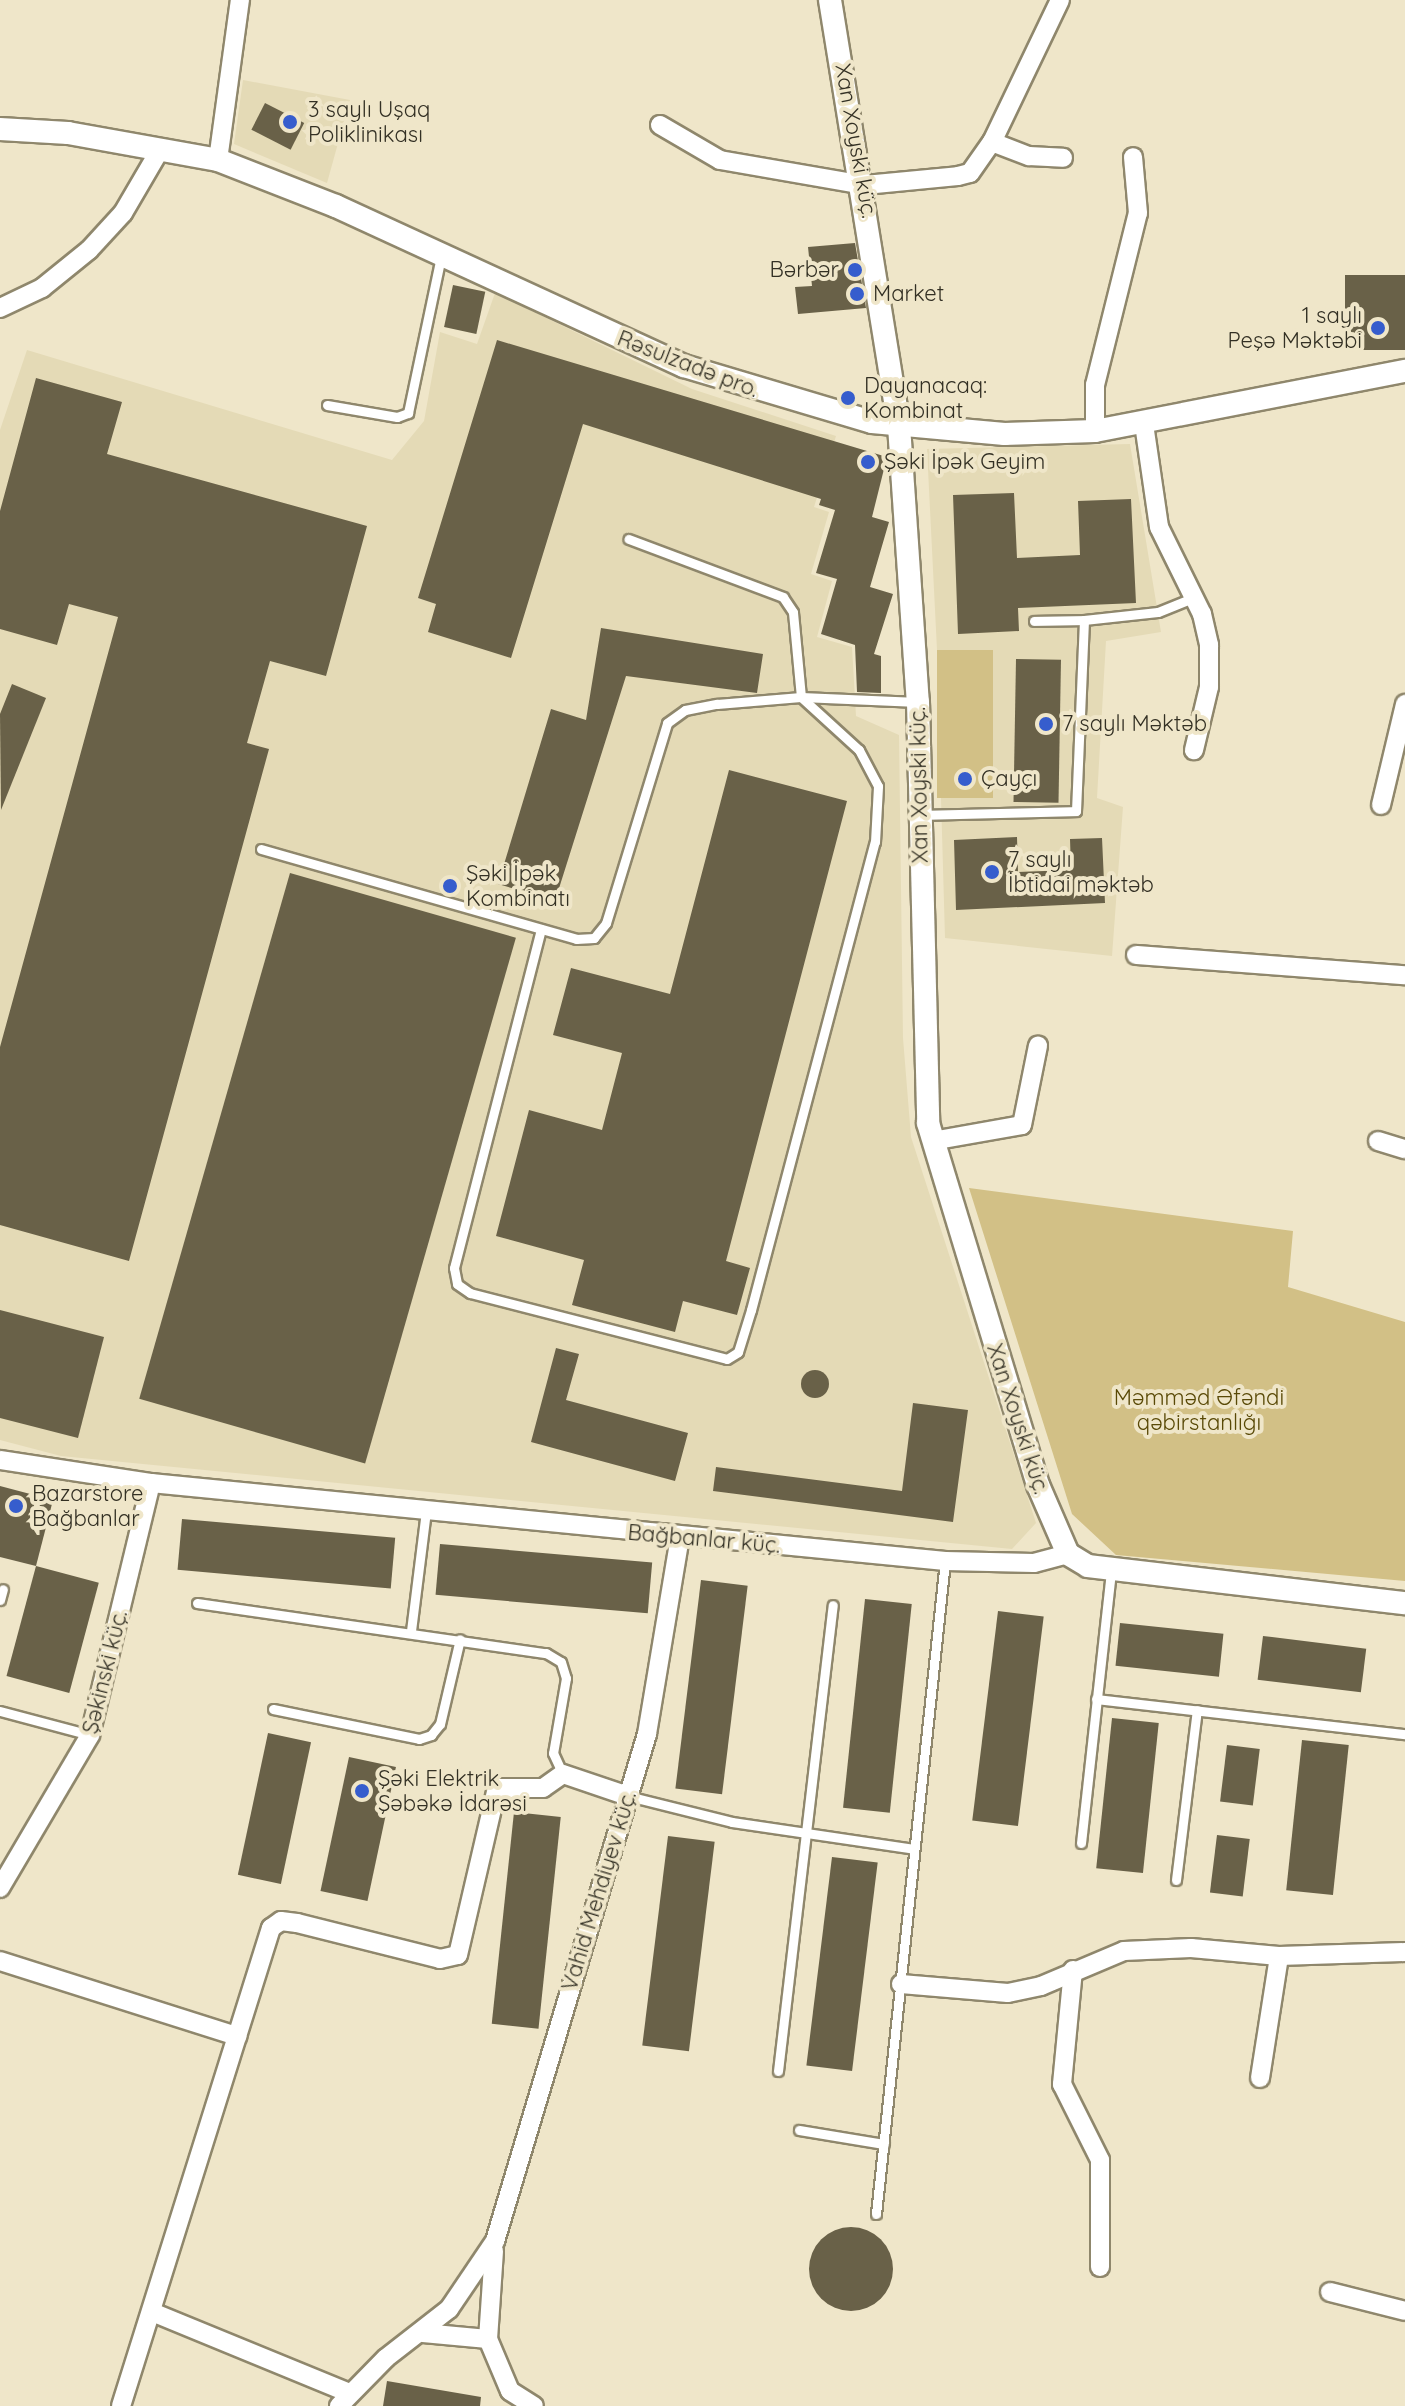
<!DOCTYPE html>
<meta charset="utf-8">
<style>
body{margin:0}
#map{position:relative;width:1405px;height:2406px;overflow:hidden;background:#efe6c9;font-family:Quicksand,sans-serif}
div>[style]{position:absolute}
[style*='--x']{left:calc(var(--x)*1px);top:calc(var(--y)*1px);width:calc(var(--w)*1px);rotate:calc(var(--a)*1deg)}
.built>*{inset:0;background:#e4dab6}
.green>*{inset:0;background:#d2c086;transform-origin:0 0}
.building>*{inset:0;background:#696148;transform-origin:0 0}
.round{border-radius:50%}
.roads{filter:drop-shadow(2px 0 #8f876c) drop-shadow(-2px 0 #8f876c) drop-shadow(0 2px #8f876c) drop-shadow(0 -2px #8f876c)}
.service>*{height:9px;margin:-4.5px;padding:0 4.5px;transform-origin:4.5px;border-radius:4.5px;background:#fff}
.minor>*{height:18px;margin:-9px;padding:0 9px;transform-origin:9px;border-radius:9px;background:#fff}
.tertiary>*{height:22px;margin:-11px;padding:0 11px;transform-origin:11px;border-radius:11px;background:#fff}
.dots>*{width:22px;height:22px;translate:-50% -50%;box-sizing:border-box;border:4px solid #efe6c9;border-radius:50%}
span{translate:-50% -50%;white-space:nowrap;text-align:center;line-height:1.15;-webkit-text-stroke:8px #efe6c9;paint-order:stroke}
.poi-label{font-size:22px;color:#333024}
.left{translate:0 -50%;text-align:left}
.right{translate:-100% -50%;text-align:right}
.street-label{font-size:22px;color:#333024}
.park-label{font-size:22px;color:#594906}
</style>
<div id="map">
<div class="built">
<i style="clip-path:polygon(243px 80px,350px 100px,327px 183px,234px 144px)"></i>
<i style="clip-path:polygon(495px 293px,692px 389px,836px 436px,814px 507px,829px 512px,811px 574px,832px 581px,817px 637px,852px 647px,856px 716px,899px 735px,903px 1038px,911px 1137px,1036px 1523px,1012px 1549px,61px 1456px,0 1440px,0 430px,27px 350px,392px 460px,424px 421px,440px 332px,477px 344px)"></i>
<i style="clip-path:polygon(1130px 444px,1161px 632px,1106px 641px,1097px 798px,1123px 807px,1112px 956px,945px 938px,941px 798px,990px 798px,993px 650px,937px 650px,927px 449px)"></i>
</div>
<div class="green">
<i style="left:937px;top:650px;width:56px;height:148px"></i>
<i style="clip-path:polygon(969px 1188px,1293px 1231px,1288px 1287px,1405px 1322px,1405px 1581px,1116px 1555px,1072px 1514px)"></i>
</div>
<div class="building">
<i style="left:265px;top:103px;width:44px;height:30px;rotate:27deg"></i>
<i style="clip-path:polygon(855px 243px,866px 308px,798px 314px,795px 287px,812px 286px,808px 247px)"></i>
<i style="left:1405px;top:275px;width:75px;height:60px;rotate:90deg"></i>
<i style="left:453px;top:285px;width:33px;height:43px;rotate:12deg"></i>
<i style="clip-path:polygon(497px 340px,887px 457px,872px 517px,889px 522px,870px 587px,893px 594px,874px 654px,881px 656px,881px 693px,857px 692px,855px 645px,821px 634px,837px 579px,816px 573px,835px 510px,819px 505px,821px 499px,583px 424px,511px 658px,428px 632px,436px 604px,418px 598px)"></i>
<i style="clip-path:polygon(36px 378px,122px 402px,107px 454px,367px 526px,326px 676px,270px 661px,247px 743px,269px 749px,129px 1261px,0 1225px,0 1047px,118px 617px,69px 604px,57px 645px,0 629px,0 511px)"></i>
<i style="clip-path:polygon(1014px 493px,1017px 558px,1080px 555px,1078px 501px,1131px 499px,1136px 603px,1018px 608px,1019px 631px,958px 634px,953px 495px)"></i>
<i style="clip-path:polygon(601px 628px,763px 654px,757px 693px,626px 676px,555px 901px,498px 884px,551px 709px,586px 720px)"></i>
<i style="left:1016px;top:659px;width:45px;height:143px;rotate:1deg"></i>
<i style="clip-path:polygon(12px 684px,46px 698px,1px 810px,0 714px)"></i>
<i style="clip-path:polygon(729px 770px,847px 801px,726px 1261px,750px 1268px,737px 1315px,683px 1301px,675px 1332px,572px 1305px,584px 1260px,496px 1236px,529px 1110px,602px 1130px,622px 1053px,553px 1035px,571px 968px,670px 994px)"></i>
<i style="clip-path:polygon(1017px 837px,1018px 872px,1071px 870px,1070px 839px,1102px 838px,1105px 903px,956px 910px,954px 840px)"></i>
<i style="left:290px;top:873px;width:235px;height:547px;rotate:16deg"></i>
<i style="clip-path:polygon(0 1310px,104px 1337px,78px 1438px,0 1418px)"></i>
<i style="clip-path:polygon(556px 1348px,579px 1354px,566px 1400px,688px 1433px,675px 1481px,531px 1442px)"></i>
<i class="round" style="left:801px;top:1370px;width:28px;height:28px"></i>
<i style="clip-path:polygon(913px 1403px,968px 1410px,953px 1522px,713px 1491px,716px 1467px,902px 1491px)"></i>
<i style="clip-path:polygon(0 1486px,53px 1500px,36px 1566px,0 1557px)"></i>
<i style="left:182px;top:1519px;width:214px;height:51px;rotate:5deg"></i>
<i style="left:440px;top:1544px;width:213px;height:51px;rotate:5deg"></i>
<i style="left:36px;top:1566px;width:65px;height:114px;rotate:15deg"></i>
<i style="left:701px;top:1580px;width:47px;height:210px;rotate:7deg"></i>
<i style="left:865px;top:1599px;width:47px;height:210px;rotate:6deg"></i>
<i style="left:998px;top:1611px;width:46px;height:211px;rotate:7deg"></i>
<i style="left:1120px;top:1623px;width:104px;height:43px;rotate:6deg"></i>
<i style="left:1263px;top:1636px;width:104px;height:44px;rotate:7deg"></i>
<i style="left:1112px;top:1718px;width:47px;height:151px;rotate:6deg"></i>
<i style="left:268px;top:1733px;width:44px;height:145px;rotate:12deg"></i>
<i style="left:1302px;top:1740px;width:47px;height:151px;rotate:6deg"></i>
<i style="left:1227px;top:1745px;width:33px;height:57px;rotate:7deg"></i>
<i style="left:349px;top:1757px;width:48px;height:137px;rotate:12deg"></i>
<i style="left:514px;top:1812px;width:47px;height:213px;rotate:6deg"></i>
<i style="left:1217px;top:1835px;width:33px;height:58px;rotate:7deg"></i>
<i style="left:668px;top:1836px;width:47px;height:211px;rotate:7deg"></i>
<i style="left:832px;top:1857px;width:46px;height:210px;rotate:7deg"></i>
<i class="round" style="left:809px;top:2227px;width:84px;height:84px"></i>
<i style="clip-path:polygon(387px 2381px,481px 2397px,480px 2406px,383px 2406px)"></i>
</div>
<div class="roads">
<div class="service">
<i style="--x:327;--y:405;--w:71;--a:9.7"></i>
<i style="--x:397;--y:417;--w:12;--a:-20"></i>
<i style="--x:408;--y:413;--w:160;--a:-78.1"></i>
<i style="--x:1034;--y:621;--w:50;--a:-1.1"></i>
<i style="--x:923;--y:815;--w:153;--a:-1.5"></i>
<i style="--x:1076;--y:811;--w:191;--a:-87.6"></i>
<i style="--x:1084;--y:620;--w:74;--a:-6.2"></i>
<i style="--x:1158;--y:612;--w:38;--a:-22"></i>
<i style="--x:261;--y:849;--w:328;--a:15.9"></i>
<i style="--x:576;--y:939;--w:18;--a:-3"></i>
<i style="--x:594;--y:938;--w:19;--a:-51"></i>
<i style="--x:606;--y:923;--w:209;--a:-73"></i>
<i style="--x:667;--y:723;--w:22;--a:-36"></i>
<i style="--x:685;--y:710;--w:33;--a:-11"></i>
<i style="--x:717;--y:704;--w:84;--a:-4.8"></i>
<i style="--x:801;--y:697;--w:117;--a:2.4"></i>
<i style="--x:541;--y:929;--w:350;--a:104.4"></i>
<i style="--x:454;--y:1268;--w:16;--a:79"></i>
<i style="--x:457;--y:1284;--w:16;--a:35"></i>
<i style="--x:470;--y:1293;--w:265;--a:14.4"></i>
<i style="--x:727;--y:1359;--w:13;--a:-32"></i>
<i style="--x:738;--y:1352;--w:44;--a:-72.8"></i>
<i style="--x:751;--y:1310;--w:484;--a:-75.2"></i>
<i style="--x:875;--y:842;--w:56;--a:-86.9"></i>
<i style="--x:878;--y:786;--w:41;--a:-117.8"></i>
<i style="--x:859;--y:750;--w:79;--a:-137.6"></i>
<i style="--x:801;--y:697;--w:85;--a:-95.4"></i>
<i style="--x:793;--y:612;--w:18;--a:-124"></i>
<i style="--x:783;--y:597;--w:165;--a:-159.4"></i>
<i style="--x:0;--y:1600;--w:11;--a:-75"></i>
<i style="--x:197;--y:1603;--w:353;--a:8.2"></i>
<i style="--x:546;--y:1653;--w:17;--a:31"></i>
<i style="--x:561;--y:1662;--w:17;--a:73"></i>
<i style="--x:566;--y:1678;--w:76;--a:99.8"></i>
<i style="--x:553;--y:1753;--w:23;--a:65"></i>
<i style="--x:411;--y:1631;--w:121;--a:-82.9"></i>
<i style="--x:1096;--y:1699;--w:311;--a:6.5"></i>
<i style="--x:273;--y:1709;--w:149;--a:11.6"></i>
<i style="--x:419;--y:1739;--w:13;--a:-18"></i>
<i style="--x:431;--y:1735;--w:14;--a:-51"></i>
<i style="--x:440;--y:1724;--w:87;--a:-76.8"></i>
<i style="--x:0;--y:1711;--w:93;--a:14.9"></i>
<i style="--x:628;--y:1796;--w:107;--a:14"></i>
<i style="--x:732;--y:1822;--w:184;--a:8.4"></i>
<i style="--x:1081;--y:1843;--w:273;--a:-83.7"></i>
<i style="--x:1176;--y:1880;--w:171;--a:-83"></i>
<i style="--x:778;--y:2071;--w:469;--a:-83.3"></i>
<i style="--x:799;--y:2130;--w:86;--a:9.4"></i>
<i style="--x:876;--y:2214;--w:657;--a:-83.97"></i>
</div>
<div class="minor">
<i style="--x:660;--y:125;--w:69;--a:30.3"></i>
<i style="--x:720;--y:160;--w:147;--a:9.8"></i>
<i style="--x:865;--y:185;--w:93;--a:-5.5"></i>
<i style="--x:958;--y:176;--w:12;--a:-14"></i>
<i style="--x:970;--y:173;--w:38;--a:-55"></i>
<i style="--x:992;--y:142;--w:157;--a:-64.4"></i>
<i style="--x:992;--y:142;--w:40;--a:21"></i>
<i style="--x:1029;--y:156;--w:34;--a:3"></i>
<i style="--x:218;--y:160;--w:162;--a:-82.2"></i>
<i style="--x:0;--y:308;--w:47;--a:-25.5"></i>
<i style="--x:42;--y:288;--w:60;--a:-39"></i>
<i style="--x:89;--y:250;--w:50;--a:-47.4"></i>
<i style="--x:123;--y:213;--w:75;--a:-59.7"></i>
<i style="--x:1144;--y:424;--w:104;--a:81.7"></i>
<i style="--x:1159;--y:527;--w:97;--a:63.7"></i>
<i style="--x:1202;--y:614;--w:32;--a:77"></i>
<i style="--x:1209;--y:645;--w:42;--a:90"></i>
<i style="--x:1209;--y:687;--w:65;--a:103.4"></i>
<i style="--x:1095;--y:431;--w:46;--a:-90"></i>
<i style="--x:1095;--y:385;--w:177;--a:-76"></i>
<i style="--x:1138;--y:213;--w:56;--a:-95.1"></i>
<i style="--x:1381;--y:805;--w:104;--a:-76.6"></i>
<i style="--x:1136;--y:955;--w:270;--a:4.3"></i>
<i style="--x:932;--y:1141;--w:91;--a:-10.1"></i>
<i style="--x:1022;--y:1125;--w:81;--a:-78.6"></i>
<i style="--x:1378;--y:1141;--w:28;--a:17"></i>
<i style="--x:0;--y:1460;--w:153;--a:8.7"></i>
<i style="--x:151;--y:1483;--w:798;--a:5.61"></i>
<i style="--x:945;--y:1561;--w:89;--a:1.3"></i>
<i style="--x:1034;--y:1563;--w:35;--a:-15"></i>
<i style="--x:0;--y:1888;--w:178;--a:-59.5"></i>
<i style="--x:90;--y:1735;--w:259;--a:-76.4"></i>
<i style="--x:0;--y:1961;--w:249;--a:17.6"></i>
<i style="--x:1073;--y:1970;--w:115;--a:95.5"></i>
<i style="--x:1062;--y:2084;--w:85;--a:63.4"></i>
<i style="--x:1100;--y:2160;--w:107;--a:90"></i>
<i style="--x:901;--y:1984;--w:107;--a:4.8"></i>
<i style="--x:1008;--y:1993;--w:34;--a:-12"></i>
<i style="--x:1041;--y:1986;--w:90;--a:-22.9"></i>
<i style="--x:1124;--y:1951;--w:67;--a:-2.6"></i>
<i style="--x:1191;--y:1948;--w:88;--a:5.2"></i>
<i style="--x:1279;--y:1956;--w:126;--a:-1.8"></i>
<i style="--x:1260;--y:2078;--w:123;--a:-81.1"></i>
<i style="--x:494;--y:2251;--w:88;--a:93.9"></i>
<i style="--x:488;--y:2339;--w:56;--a:67.1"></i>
<i style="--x:510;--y:2391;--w:28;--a:32"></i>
<i style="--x:1330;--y:2292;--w:77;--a:14.2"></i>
<i style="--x:152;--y:2312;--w:211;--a:22.3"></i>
<i style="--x:423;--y:2333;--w:65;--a:5.3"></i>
<i style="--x:121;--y:2406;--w:501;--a:-72.58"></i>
<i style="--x:271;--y:1928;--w:12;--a:-35"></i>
<i style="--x:281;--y:1921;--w:16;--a:7"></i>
<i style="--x:297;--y:1923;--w:147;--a:14.1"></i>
<i style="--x:440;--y:1959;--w:18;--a:-13"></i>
<i style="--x:458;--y:1955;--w:171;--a:-76.9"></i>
<i style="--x:497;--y:1788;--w:46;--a:0"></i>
<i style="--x:543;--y:1788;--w:24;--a:-35"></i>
<i style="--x:563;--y:1774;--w:69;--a:18.7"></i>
<i style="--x:339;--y:2406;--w:67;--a:-45.6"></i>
<i style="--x:386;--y:2358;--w:80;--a:-37.9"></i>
<i style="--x:449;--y:2309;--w:82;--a:-55.9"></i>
<i style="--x:495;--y:2241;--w:529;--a:-73.31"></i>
<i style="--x:647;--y:1734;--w:200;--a:-80.5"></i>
</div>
<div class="tertiary">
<i style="--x:830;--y:0;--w:432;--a:80.8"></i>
<i style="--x:899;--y:426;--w:277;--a:86.1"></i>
<i style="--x:918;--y:702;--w:421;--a:88.6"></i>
<i style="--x:928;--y:1123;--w:378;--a:73.1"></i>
<i style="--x:1038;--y:1485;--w:75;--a:66.5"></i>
<i style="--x:1068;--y:1554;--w:23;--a:31"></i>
<i style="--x:1088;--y:1566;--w:319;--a:6.7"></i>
<i style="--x:0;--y:129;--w:68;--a:3.4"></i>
<i style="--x:68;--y:133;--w:152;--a:10.2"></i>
<i style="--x:218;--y:160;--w:127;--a:21.3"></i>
<i style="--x:336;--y:206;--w:383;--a:24.7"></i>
<i style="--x:684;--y:366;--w:196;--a:16.6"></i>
<i style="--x:872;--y:422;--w:133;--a:5.2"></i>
<i style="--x:1004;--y:434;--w:91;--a:-1.9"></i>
<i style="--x:1095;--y:431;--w:316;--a:-11"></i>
</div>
</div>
<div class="dots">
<i style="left:290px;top:122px;background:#365dcd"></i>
<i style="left:855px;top:270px;background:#365dcd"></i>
<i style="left:857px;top:294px;background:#365dcd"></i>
<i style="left:1378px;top:328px;background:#365dcd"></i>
<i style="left:848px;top:398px;background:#365dcd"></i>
<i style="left:868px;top:462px;background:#365dcd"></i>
<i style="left:1046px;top:724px;background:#365dcd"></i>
<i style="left:965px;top:779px;background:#365dcd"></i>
<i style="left:992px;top:872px;background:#365dcd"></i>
<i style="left:450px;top:886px;background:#365dcd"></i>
<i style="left:16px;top:1506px;background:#365dcd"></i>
<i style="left:362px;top:1791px;background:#365dcd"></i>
</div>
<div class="poi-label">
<span class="left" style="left:308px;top:122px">3 saylı Uşaq<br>Poliklinikası</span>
<span class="right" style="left:839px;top:270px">Bərbər</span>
<span class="left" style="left:873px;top:294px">Market</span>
<span class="right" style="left:1362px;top:328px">1 saylı<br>Peşə Məktəbi</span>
<span class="left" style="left:864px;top:398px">Dayanacaq:<br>Kombinat</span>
<span class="left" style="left:884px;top:462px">Şəki İpək Geyim</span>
<span class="left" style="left:1062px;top:724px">7 saylı Məktəb</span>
<span class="left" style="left:981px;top:779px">Çayçı</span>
<span class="left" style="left:1008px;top:872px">7 saylı<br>İbtidai məktəb</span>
<span class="left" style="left:466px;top:886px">Şəki İpək<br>Kombinatı</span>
<span class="left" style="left:32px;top:1506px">Bazarstore<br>Bağbanlar</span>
<span class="left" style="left:378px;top:1791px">Şəki Elektrik<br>Şəbəkə İdarəsi</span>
</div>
<div class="street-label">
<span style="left:856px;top:141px;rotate:80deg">Xan Xoyski küç.</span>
<span style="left:688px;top:364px;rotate:21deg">Rəsulzadə pro.</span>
<span style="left:919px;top:785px;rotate:-91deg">Xan Xoyski küç.</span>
<span style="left:1018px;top:1419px;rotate:72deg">Xan Xoyski küç.</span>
<span style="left:704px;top:1539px;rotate:5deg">Bağbanlar küç.</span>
<span style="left:105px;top:1672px;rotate:-76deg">Şəkinski küç.</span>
<span style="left:599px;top:1891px;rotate:-73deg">Vahid Mehdiyev küç.</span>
</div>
<div class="park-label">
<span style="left:1199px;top:1410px">Məmməd Əfəndi<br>qəbirstanlığı</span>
</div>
</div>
